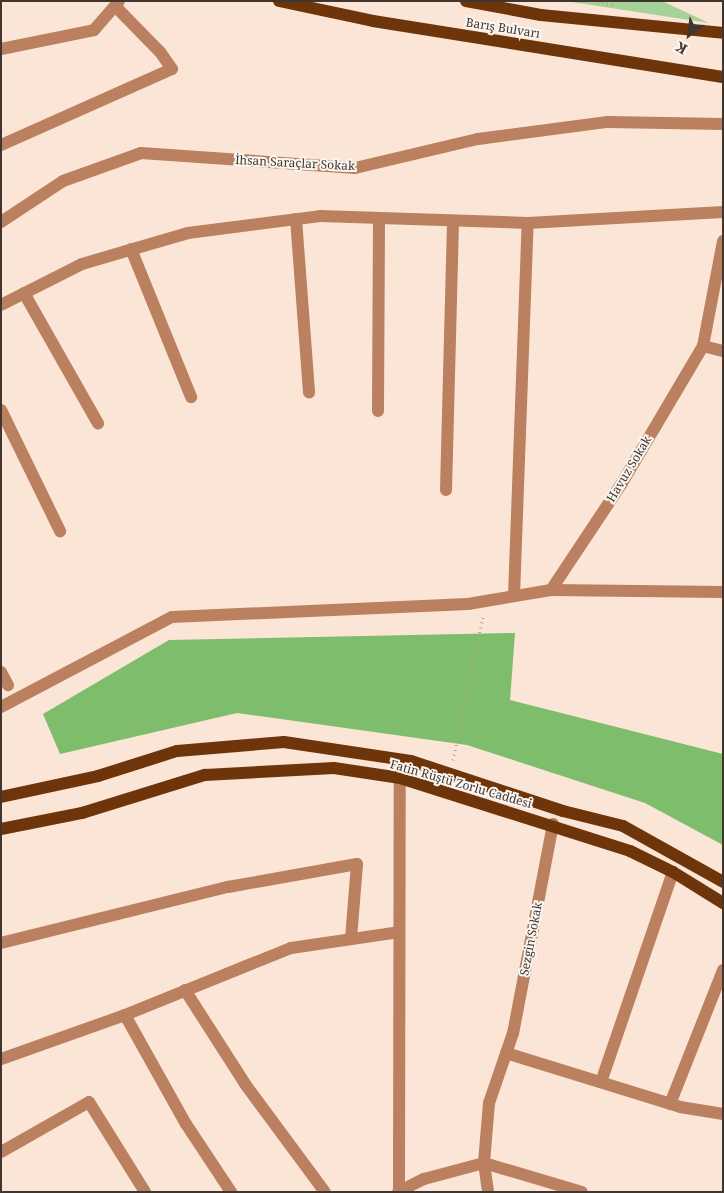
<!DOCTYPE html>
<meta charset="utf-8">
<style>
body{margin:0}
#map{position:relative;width:724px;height:1193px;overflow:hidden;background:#fbe5d6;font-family:"Noto Serif",serif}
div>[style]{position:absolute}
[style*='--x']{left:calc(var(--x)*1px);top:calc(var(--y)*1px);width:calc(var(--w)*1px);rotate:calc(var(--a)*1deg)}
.green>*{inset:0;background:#a5d298}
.forest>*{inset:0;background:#7ebd6b}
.path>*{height:3px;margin-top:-1.5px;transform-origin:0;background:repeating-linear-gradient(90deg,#b3a296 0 1px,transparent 0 5px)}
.minor>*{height:12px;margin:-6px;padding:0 6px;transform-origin:6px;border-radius:6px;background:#ba805f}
.major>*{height:12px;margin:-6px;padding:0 6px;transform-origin:6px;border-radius:6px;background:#6f350a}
span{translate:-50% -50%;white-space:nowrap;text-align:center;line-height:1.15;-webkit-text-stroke:4px #fbf6f2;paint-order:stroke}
.street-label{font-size:12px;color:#41362f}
.frame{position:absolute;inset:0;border:2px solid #41362f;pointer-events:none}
.north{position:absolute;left:664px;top:10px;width:50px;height:50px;-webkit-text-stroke:4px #fbf6f2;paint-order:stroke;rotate:210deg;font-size:14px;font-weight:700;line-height:20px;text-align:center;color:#41362f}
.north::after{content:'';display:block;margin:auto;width:18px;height:22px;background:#41362f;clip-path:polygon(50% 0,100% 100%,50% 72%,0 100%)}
</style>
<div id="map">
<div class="green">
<i style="clip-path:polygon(565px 1px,662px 1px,709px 23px)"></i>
</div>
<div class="forest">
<i style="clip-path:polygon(515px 633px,510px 700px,723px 754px,723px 845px,645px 803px,467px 745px,237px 713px,60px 754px,43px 714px,169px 640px)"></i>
</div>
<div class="path">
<i style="--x:597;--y:1;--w:19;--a:12"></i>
<i style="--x:453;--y:760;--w:146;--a:-78.2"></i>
</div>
<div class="minor">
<i style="--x:1;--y:49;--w:95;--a:-11.5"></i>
<i style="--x:94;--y:30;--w:38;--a:-49"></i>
<i style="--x:1;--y:145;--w:187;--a:-24"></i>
<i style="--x:172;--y:69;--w:21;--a:-125"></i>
<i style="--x:160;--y:52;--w:64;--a:-134.4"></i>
<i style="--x:296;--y:219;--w:174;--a:85.7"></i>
<i style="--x:1;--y:222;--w:74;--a:-33.5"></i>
<i style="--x:63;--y:181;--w:83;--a:-19.7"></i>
<i style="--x:141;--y:153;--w:215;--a:4"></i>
<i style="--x:355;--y:168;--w:126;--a:-13.3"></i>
<i style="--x:478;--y:139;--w:131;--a:-7.5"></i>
<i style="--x:608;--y:122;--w:115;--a:1"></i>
<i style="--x:131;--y:249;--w:160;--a:67.9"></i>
<i style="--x:24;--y:293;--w:150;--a:60.4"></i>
<i style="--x:1;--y:305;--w:91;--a:-26.8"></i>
<i style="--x:82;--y:264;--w:110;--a:-16.3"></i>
<i style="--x:188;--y:233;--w:133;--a:-7.3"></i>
<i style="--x:320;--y:216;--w:208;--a:1.9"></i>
<i style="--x:703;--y:346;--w:21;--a:14"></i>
<i style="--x:1;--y:410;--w:135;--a:64"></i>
<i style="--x:378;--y:411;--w:193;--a:-89.7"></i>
<i style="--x:446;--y:490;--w:269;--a:-88.5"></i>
<i style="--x:551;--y:590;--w:128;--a:-56.4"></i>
<i style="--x:622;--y:483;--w:159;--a:-59.4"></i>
<i style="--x:703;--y:346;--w:107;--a:-79.2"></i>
<i style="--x:514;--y:596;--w:373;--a:-87.9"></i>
<i style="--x:528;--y:223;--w:195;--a:-3.2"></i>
<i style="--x:1;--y:672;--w:15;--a:62"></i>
<i style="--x:1;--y:707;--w:193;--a:-27.8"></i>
<i style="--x:172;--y:617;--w:296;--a:-2.5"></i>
<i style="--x:468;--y:604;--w:84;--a:-9.6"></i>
<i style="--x:551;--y:590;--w:172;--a:0.7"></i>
<i style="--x:553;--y:824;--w:213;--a:100.8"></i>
<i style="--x:513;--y:1033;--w:74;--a:108.9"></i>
<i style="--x:489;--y:1103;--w:60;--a:94.8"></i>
<i style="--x:484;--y:1163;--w:102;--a:16.5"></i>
<i style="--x:1;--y:943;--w:234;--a:-13.9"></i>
<i style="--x:228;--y:887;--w:131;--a:-10.1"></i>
<i style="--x:357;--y:864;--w:75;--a:94.6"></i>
<i style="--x:185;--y:990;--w:112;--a:57.4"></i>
<i style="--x:245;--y:1084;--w:134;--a:53.5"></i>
<i style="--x:125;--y:1015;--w:125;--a:60.8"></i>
<i style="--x:186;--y:1124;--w:82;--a:56.5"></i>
<i style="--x:506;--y:1053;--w:182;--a:17.2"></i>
<i style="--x:680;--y:1107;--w:44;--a:9.2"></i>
<i style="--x:1;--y:1059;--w:132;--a:-19.5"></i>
<i style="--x:125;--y:1015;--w:179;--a:-22"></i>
<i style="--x:291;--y:948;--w:109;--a:-8.4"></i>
<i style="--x:601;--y:1082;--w:222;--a:-71.1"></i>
<i style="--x:670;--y:1104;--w:144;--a:-68.4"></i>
<i style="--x:1;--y:1152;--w:101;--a:-29.6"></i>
<i style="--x:89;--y:1102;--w:106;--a:58.1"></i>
<i style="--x:399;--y:1191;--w:413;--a:-89.9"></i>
<i style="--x:398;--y:1192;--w:29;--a:-27"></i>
<i style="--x:424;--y:1179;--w:62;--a:-14.9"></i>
<i style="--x:484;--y:1163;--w:29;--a:82"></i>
</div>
<div class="major">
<i style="--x:279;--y:1;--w:96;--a:12"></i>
<i style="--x:373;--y:21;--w:354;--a:9.1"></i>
<i style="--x:466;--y:1;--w:76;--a:10.6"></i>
<i style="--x:541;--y:15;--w:183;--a:5.6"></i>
<i style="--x:1;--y:797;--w:99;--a:-12.2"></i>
<i style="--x:98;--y:776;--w:83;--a:-17.6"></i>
<i style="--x:177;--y:751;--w:107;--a:-4.8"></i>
<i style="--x:284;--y:742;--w:128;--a:8.5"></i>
<i style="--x:411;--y:761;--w:160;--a:18.2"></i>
<i style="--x:563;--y:811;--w:62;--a:14"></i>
<i style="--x:623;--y:826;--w:115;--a:29.2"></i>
<i style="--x:1;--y:829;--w:83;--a:-11.2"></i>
<i style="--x:82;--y:813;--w:129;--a:-17.2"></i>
<i style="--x:205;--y:775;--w:129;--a:-3.1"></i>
<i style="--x:334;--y:768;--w:67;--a:8.6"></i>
<i style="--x:400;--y:778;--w:241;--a:17.6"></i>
<i style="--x:630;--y:851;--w:48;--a:26"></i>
<i style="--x:673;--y:872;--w:59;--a:31.8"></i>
</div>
<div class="street-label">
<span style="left:503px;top:28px;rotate:9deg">Barış Bulvarı</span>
<span style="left:295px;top:163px;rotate:3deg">İhsan Saraçlar Sokak</span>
<span style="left:629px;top:469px;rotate:-59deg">Havuz Sokak</span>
<span style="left:461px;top:784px;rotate:16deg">Fatin Rüştü Zorlu Caddesi</span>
<span style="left:531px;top:939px;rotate:-79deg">Sezgin Sokak</span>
</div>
<div class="frame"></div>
<div class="north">K</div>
</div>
